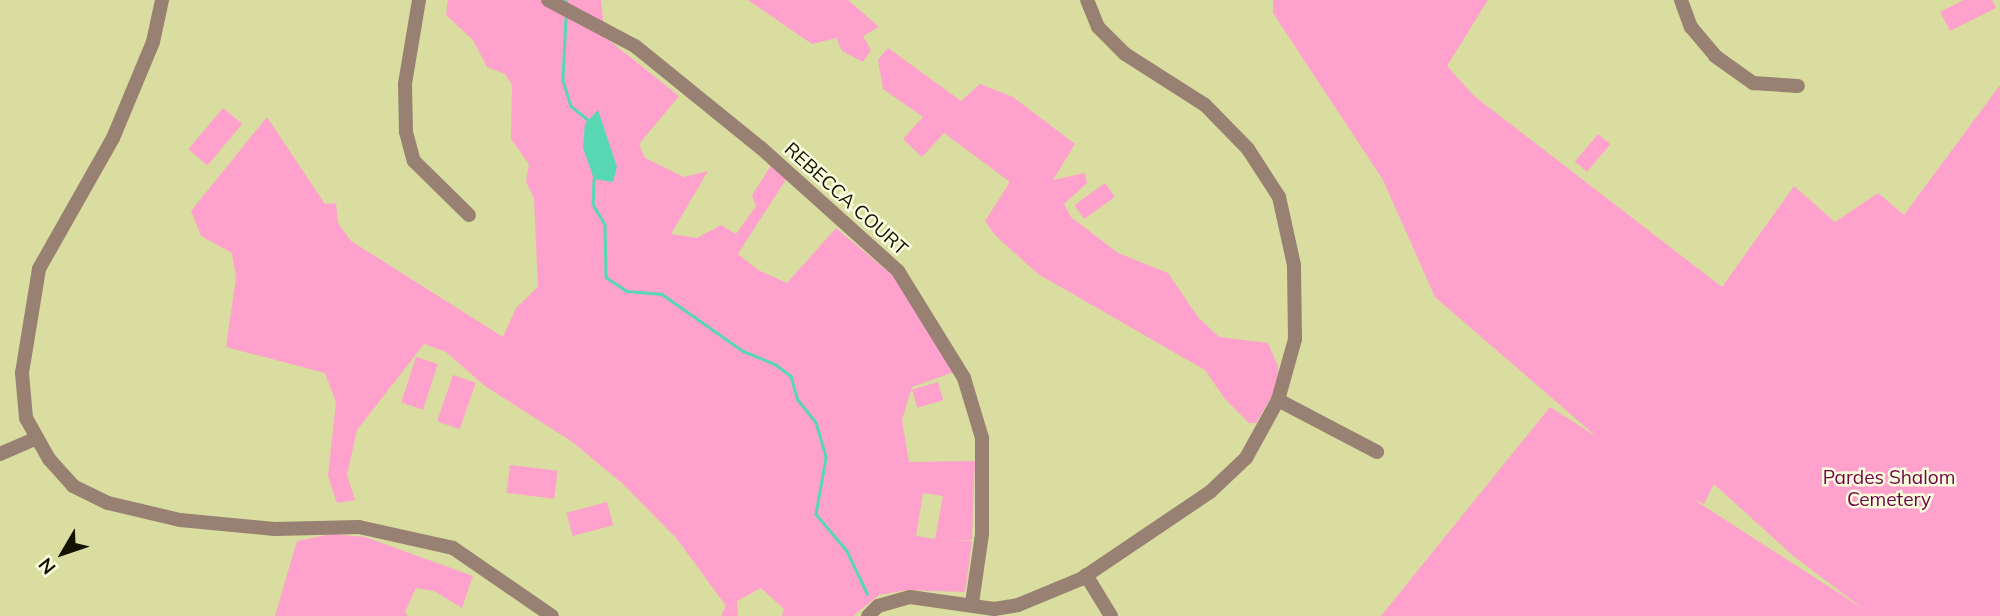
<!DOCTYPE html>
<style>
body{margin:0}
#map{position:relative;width:2000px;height:616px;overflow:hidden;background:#d9dda0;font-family:Mulish,sans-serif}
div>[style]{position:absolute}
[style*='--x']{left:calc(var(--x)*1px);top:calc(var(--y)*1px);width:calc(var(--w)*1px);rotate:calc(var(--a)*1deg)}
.green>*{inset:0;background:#fea1cc;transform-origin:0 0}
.water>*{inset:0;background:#57d7b2}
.stream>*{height:2.5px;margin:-1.25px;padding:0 1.25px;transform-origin:1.25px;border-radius:1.25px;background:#57d7b2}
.minor>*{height:14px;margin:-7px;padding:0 7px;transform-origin:7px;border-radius:7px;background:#988072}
span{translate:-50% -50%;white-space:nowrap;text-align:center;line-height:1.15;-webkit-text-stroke:5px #f9fcdd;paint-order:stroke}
.street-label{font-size:19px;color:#121200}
.park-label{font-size:19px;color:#710047}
.north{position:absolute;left:28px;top:518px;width:70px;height:70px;-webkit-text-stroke:5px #f9fcdd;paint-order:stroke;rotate:231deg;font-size:19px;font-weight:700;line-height:28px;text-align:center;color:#121200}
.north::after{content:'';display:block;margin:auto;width:24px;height:32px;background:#121200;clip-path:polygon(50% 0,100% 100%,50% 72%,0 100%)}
</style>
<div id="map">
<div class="green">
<i style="clip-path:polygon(evenodd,448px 0,601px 0,605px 37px,679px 96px,639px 144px,645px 158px,684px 177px,708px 171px,671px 234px,697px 238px,721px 225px,736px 234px,756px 206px,752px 195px,772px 164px,787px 175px,785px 181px,738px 254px,758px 270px,787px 283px,836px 228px,893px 276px,954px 372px,912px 387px,902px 420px,909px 462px,975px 461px,972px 540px,947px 540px,972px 541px,965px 592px,907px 590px,879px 595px,853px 616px,782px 616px,784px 609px,761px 588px,737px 601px,738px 616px,721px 616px,726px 606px,677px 539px,623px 484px,571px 441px,485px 386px,446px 352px,424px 344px,357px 430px,347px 475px,355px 500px,337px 503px,328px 476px,336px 402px,325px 373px,226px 347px,236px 277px,232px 253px,201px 236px,191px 211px,267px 117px,325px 204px,336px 203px,338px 223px,351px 241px,503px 337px,516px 308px,538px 287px,534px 198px,526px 182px,529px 164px,511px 139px,512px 85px,505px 74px,487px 67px,473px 40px,446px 15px,448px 0,923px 493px,943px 496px,935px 539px,916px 536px,923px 493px)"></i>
<i style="clip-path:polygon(748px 0,848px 0,879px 27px,863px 36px,871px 50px,863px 62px,842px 51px,836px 38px,812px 44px)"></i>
<i style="clip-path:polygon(evenodd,1273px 0,1488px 0,1447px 66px,1474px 96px,1722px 287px,1794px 186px,1835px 222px,1878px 193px,1904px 215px,2000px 85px,2000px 616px,1381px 616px,1550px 407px,1597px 437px,1435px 297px,1383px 180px,1273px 13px,1273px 0,1714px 484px,1792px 555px,1865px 610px,1693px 499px,1704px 504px,1714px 484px)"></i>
<i style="clip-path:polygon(1964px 0,1992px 0,1996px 8px,1950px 31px,1940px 12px)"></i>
<i style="clip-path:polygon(888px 48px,961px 101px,980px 84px,1013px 97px,1075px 144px,1053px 180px,1085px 173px,1087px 183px,1064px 204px,1071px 217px,1118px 253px,1168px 273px,1198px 317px,1219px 337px,1268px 343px,1278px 366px,1279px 384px,1256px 423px,1249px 423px,1225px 399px,1205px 370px,1038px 274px,996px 236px,985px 221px,1010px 182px,944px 133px,922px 157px,903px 139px,923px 117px,883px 89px,878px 60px)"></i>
<i style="left:223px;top:108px;width:25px;height:54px;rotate:40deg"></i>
<i style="left:1598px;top:134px;width:16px;height:36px;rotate:40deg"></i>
<i style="left:1105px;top:183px;width:17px;height:38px;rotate:54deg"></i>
<i style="left:416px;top:357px;width:23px;height:48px;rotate:18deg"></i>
<i style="left:453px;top:375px;width:24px;height:49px;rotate:19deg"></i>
<i style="left:938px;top:382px;width:19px;height:27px;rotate:74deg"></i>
<i style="left:510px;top:465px;width:48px;height:28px;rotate:7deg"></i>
<i style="left:607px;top:502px;width:24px;height:42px;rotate:75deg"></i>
<i style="clip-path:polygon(331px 534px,365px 537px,473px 576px,462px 608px,434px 591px,416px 588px,405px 612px,408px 616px,275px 616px,297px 541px)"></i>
</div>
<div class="water">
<i style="clip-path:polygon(598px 110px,617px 167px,613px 182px,594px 179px,583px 148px,585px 124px)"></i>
</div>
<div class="stream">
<i style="--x:566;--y:0;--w:1;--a:90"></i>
<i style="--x:566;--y:18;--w:62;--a:92.8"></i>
<i style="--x:563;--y:80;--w:27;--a:73"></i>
<i style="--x:571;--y:106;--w:21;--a:39"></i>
<i style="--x:594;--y:179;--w:25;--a:92"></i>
<i style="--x:593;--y:204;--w:24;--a:60"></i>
<i style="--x:605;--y:225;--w:52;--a:88.9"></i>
<i style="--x:606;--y:277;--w:25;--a:34"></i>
<i style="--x:627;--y:291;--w:35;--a:5"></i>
<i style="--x:662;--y:294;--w:99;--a:35.1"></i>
<i style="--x:743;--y:351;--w:35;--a:22"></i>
<i style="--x:775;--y:364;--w:20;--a:37"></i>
<i style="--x:791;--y:376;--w:25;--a:74"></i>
<i style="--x:798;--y:400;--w:28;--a:51"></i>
<i style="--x:816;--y:422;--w:37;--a:74"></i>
<i style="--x:826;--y:458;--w:57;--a:100.1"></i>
<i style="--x:816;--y:514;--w:48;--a:50"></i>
<i style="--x:847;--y:551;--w:47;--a:64.5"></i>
</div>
<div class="minor">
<i style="--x:162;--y:0;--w:43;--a:102.1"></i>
<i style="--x:153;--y:42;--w:104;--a:112.6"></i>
<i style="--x:113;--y:138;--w:150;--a:119.5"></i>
<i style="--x:39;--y:269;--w:105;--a:99.3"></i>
<i style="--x:22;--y:373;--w:45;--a:84.9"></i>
<i style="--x:26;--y:418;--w:47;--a:60.7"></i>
<i style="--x:49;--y:459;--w:36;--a:48"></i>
<i style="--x:73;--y:486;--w:39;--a:26"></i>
<i style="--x:108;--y:503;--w:74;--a:13.3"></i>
<i style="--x:180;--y:520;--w:95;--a:5.4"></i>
<i style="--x:275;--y:529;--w:84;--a:-1.4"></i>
<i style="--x:359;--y:527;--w:96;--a:12.6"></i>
<i style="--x:453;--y:548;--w:120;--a:34.5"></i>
<i style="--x:419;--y:0;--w:85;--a:99.5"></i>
<i style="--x:405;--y:84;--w:48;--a:88.8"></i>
<i style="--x:406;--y:132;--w:30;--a:75"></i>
<i style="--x:414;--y:161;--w:77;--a:44.5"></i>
<i style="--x:548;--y:0;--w:98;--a:27.9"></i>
<i style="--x:635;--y:46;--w:162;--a:39"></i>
<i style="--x:761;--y:148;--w:184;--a:41.9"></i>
<i style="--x:898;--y:271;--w:126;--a:58.3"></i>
<i style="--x:964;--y:378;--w:63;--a:73.3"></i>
<i style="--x:982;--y:438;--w:96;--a:90"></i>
<i style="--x:982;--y:534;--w:70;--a:98.2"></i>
<i style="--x:1681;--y:0;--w:29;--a:70"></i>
<i style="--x:1691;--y:27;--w:38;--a:50"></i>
<i style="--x:1715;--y:56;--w:47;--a:35.4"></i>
<i style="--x:1753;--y:83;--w:45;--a:3.8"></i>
<i style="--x:1278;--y:400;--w:112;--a:27.7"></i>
<i style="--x:0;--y:454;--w:40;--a:-23.4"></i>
<i style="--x:1086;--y:575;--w:48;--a:58.6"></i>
<i style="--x:868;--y:616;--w:14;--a:-45"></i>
<i style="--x:878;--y:606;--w:33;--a:-16"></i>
<i style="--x:910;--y:597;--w:85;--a:8.1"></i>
<i style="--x:994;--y:609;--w:24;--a:-9"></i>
<i style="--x:1018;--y:605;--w:68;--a:-22.4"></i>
<i style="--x:1081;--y:579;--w:156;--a:-34"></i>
<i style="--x:1210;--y:492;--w:50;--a:-43.4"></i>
<i style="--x:1246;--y:458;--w:66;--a:-61.1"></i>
<i style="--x:1278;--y:400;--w:63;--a:-74.4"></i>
<i style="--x:1295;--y:339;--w:74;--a:-90.8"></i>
<i style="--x:1294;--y:265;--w:70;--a:-102.4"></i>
<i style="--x:1279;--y:197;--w:57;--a:-122.9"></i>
<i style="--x:1248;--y:149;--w:62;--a:-134.3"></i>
<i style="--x:1205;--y:105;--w:95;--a:-147.5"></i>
<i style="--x:1125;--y:54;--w:38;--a:-135"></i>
<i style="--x:1098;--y:27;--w:29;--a:-112"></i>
</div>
<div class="street-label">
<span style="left:846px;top:199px;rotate:42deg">REBECCA COURT</span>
</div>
<div class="park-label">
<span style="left:1889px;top:489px">Pardes Shalom<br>Cemetery</span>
</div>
<div class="north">N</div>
</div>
